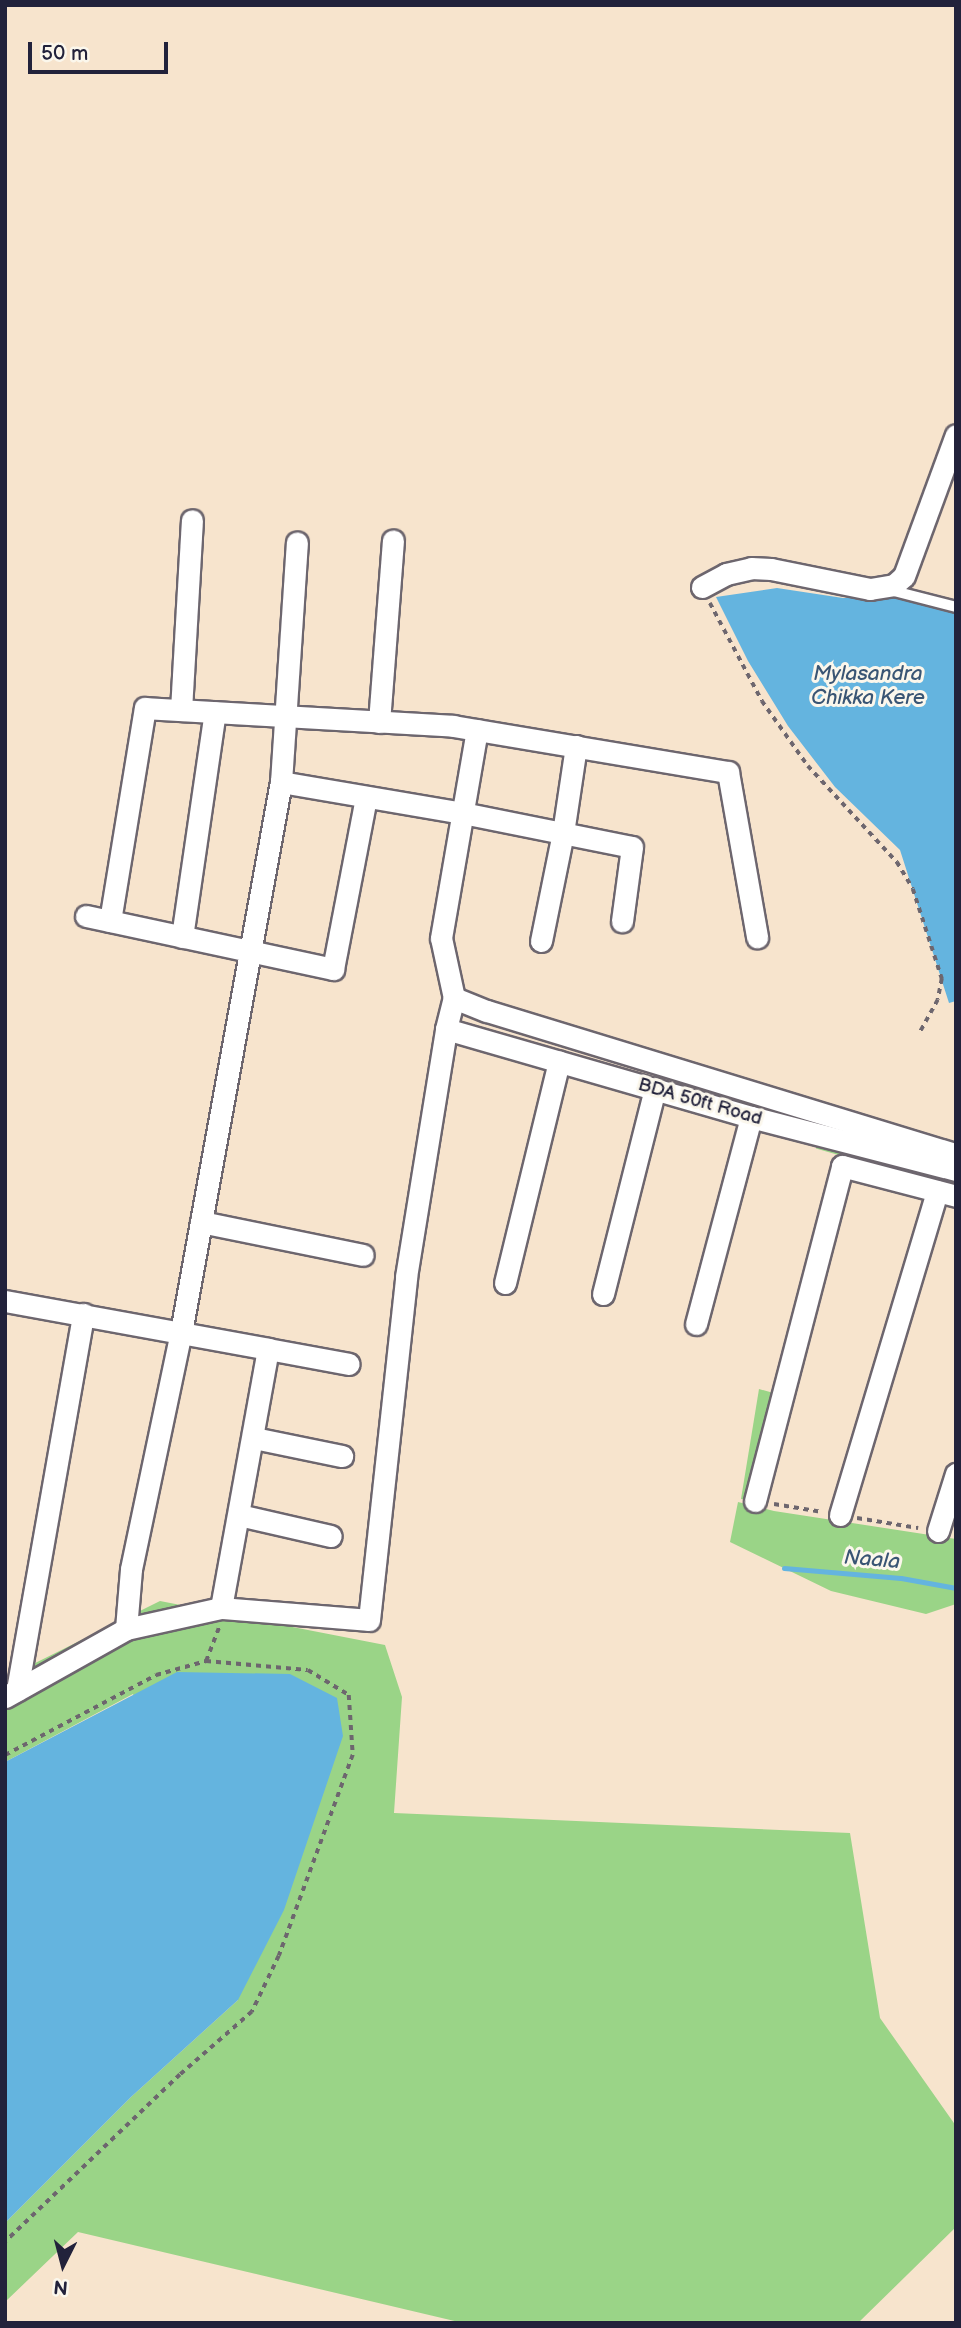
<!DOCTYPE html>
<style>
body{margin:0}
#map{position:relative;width:961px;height:2328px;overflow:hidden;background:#f7e4cd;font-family:"Balsamiq Sans",sans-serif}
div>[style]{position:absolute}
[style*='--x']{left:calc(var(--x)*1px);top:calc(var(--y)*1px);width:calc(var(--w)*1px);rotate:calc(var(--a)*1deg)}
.green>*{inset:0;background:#9ad487;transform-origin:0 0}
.water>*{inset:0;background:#64b4df}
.stream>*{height:5px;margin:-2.5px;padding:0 2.5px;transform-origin:2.5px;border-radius:2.5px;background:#64b4df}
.path>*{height:3.5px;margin-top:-1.75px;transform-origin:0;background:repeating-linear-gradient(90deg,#6d666e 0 5px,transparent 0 10px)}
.roads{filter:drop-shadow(2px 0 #6d666e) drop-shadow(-2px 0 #6d666e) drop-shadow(0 2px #6d666e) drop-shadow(0 -2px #6d666e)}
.service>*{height:10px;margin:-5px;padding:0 5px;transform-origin:5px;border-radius:5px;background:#fff}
.minor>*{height:21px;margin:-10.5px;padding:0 10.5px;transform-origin:10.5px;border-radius:10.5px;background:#fff}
span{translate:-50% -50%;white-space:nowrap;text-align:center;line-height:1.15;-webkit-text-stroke:6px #fbf7ec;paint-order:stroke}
.street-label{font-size:19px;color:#22223b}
.water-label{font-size:21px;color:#395574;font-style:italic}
.frame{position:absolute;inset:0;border:7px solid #22223b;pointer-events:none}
.north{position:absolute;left:28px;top:2230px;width:70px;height:70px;-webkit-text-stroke:5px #fbf7ec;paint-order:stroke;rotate:186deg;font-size:19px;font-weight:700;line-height:28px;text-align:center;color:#22223b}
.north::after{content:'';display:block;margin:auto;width:24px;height:32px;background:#22223b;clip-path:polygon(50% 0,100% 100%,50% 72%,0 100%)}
.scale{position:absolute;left:28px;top:42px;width:140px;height:32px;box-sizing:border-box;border:4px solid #22223b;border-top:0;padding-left:9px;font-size:21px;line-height:24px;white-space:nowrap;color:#22223b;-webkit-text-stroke:5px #fbf7ec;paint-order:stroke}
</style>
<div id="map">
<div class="green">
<i style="left:819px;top:1138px;width:143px;height:11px;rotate:16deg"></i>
<i style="clip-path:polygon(759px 1389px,777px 1394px,755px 1501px,741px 1499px)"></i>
<i style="clip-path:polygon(738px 1502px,774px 1511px,956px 1539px,956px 1604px,926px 1614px,831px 1591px,730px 1542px)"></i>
<i style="clip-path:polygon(160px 1601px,385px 1645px,402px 1697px,394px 1813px,850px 1833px,880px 2018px,956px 2126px,956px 2227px,858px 2323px,463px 2323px,78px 2232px,5px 2302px,5px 2223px,131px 2097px,238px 2000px,133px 1694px,5px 1762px,5px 1678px)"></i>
</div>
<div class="water">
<i style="clip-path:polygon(777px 588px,843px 598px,897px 598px,956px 614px,956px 1001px,949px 1003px,900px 850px,835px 787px,788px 726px,748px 661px,716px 597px)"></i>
<i style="clip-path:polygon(177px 1672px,290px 1674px,337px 1698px,343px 1736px,284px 1910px,238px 2000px,131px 2097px,5px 2223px,5px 1762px)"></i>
</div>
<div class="stream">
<i style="--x:784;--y:1568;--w:117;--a:4.9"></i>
<i style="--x:901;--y:1578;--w:56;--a:10.3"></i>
</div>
<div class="path">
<i style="--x:710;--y:603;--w:111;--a:62"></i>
<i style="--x:762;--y:701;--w:80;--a:54.7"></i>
<i style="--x:808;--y:766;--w:131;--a:47.2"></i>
<i style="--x:897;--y:862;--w:31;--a:59"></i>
<i style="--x:913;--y:889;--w:95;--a:72.1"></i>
<i style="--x:942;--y:979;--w:21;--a:101"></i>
<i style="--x:938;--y:1000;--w:38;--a:119"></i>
<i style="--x:774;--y:1504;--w:49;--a:9.5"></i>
<i style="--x:857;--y:1518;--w:62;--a:9.3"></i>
<i style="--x:206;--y:1661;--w:36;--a:-69"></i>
<i style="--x:5;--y:1755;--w:171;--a:-27.9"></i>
<i style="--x:156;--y:1675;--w:52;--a:-15.6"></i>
<i style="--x:206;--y:1661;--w:102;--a:5"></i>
<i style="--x:308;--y:1670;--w:48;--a:31.4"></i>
<i style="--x:349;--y:1695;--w:60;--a:86.2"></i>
<i style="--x:353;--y:1755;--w:214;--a:110.2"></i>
<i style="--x:279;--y:1956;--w:62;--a:115.7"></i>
<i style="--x:252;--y:2012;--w:96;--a:138.8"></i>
<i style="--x:180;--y:2075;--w:242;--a:136.3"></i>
</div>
<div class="roads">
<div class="service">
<i style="--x:890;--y:590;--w:68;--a:14.4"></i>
</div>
<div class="minor">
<i style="--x:702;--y:587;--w:27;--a:-28"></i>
<i style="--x:726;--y:574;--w:26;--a:-13"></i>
<i style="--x:751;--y:568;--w:20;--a:3"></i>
<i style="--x:771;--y:569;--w:101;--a:11.4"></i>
<i style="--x:870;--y:589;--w:24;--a:-9"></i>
<i style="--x:894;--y:585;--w:13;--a:-42"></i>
<i style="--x:904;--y:576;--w:150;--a:-69.8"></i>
<i style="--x:181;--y:710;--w:190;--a:-86.7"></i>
<i style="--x:379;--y:722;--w:182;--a:-85.6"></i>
<i style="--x:281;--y:782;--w:240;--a:-86.2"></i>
<i style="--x:86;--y:916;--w:253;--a:12.1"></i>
<i style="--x:333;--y:969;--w:175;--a:-79.1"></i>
<i style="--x:110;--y:921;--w:216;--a:-80.7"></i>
<i style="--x:145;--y:708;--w:309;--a:3.3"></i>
<i style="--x:453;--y:726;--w:279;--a:9.5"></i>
<i style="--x:728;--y:772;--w:168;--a:80"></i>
<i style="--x:182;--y:937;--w:227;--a:-81.7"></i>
<i style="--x:541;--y:941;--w:110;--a:-78.5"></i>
<i style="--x:563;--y:833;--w:88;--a:-81.5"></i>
<i style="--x:454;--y:998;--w:35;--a:22"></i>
<i style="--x:487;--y:1011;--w:490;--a:17"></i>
<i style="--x:446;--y:1029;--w:317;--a:16.1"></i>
<i style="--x:751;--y:1117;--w:212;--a:14.5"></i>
<i style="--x:201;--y:1222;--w:165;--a:11.5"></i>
<i style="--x:505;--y:1283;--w:228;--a:-76.3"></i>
<i style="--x:603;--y:1294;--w:212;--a:-75.8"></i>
<i style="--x:5;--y:1301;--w:267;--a:10.3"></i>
<i style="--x:268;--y:1349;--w:263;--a:100.3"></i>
<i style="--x:696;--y:1324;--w:214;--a:-75.1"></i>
<i style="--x:268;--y:1349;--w:82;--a:10.5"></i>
<i style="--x:254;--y:1438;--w:90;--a:11.6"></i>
<i style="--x:755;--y:1501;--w:346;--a:-75.4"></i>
<i style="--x:842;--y:1166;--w:118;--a:14.7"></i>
<i style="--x:239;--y:1515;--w:94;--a:12.9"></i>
<i style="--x:840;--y:1515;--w:338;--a:-73.3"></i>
<i style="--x:938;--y:1531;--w:60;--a:-72.5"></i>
<i style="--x:126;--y:1629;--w:60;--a:-85.2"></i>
<i style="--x:131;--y:1569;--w:242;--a:-78.1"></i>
<i style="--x:181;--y:1332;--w:559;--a:-79.7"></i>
<i style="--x:281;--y:782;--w:185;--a:9.7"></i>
<i style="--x:463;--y:813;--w:172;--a:11.4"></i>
<i style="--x:632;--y:847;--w:75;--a:97.7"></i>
<i style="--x:17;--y:1690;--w:382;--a:-80"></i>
<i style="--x:5;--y:1697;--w:139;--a:-29.3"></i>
<i style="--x:126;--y:1629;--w:97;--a:-12.5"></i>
<i style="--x:221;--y:1608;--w:148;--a:4.6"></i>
<i style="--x:369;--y:1620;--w:345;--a:-83.8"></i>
<i style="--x:406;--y:1277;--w:251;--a:-80.8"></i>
<i style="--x:446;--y:1029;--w:32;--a:-76"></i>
<i style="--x:454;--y:998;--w:61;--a:-102.2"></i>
<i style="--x:441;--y:938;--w:211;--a:-80.2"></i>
</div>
</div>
<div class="street-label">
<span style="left:700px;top:1102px;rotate:16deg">BDA 50ft Road</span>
</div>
<div class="water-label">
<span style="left:868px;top:686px">Mylasandra<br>Chikka Kere</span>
<span style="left:872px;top:1560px;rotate:5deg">Naala</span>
</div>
<div class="frame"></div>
<div class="north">N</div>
<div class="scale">50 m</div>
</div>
